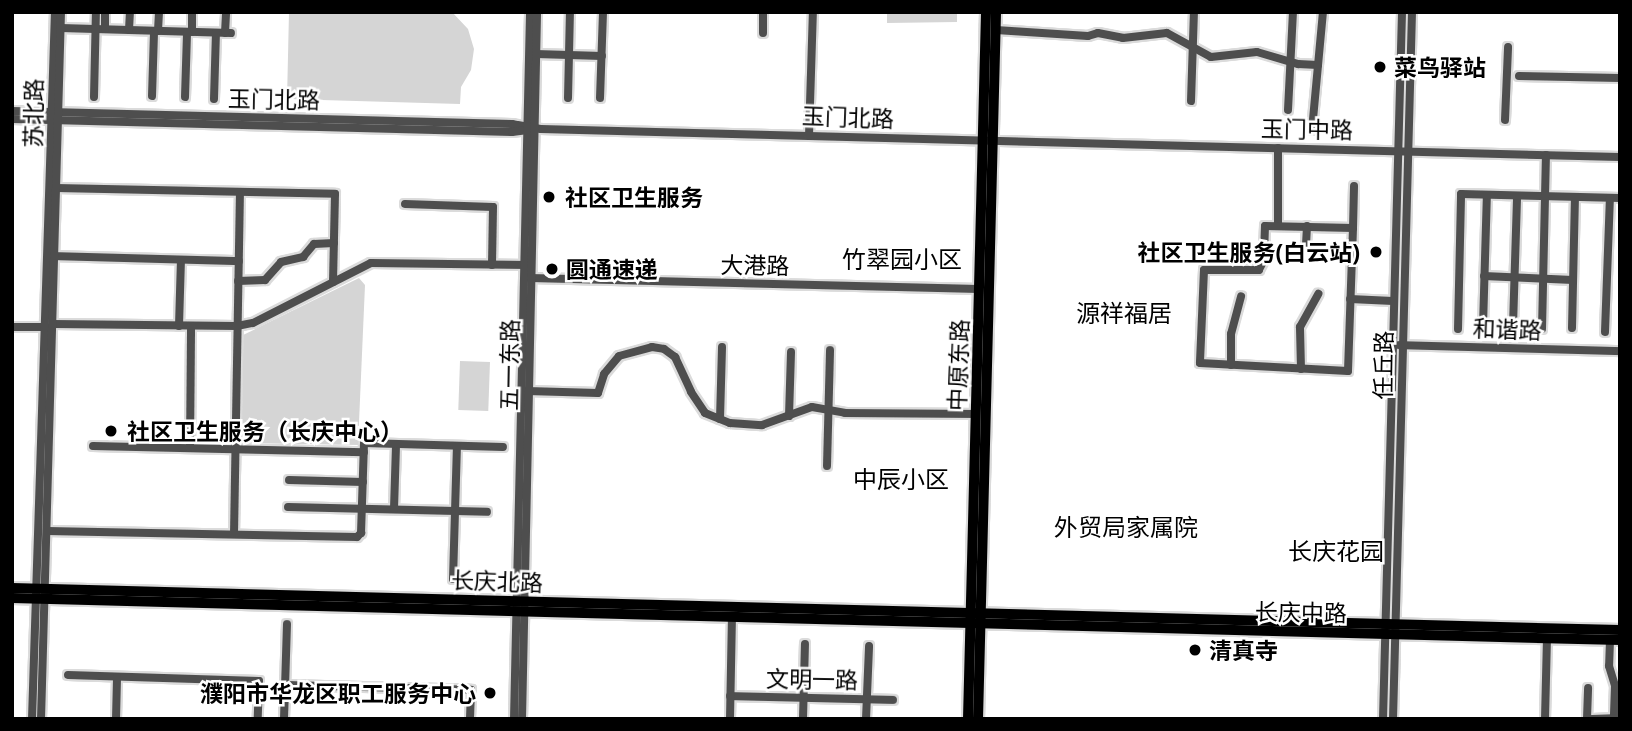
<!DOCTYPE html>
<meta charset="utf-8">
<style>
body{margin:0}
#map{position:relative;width:1632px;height:731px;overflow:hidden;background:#fff;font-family:"Open Sans","Noto Sans SC",sans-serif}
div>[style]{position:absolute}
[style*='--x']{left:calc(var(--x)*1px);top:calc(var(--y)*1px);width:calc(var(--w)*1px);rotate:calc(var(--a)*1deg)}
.green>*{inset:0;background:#d5d5d5;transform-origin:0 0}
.roads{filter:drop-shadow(2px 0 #dbdbdb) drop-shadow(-2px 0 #dbdbdb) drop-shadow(0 2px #dbdbdb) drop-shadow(0 -2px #dbdbdb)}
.minor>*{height:8px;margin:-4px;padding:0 4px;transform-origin:4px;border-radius:4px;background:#4e4e4e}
.major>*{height:10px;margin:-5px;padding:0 5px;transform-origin:5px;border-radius:5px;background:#000}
.dots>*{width:19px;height:19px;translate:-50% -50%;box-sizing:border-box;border:4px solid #fff;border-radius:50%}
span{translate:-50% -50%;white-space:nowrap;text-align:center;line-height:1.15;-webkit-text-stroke:5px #fff;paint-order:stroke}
.poi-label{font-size:23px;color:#000;font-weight:700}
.left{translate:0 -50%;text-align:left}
.right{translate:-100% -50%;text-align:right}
.street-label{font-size:23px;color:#000}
.neighbourhood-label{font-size:24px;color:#000}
.frame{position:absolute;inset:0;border:14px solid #000;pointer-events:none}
</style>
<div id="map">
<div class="green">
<i style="clip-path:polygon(289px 12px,452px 12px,468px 29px,474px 49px,471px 70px,461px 87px,460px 104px,287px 99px)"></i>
<i style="clip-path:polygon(887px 12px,957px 13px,957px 22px,887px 23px)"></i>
<i style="clip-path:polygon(359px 278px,365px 285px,358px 445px,241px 443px,241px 336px)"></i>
<i style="left:460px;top:361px;width:30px;height:49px;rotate:2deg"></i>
</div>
<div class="roads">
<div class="minor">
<i style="--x:61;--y:28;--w:170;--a:1.7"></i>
<i style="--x:105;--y:29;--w:17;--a:-90"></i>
<i style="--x:129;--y:30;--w:18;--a:-87"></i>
<i style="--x:996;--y:30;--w:92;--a:3.7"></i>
<i style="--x:1088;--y:36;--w:10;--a:-17"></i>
<i style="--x:1098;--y:33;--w:25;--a:11"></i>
<i style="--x:1123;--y:38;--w:44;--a:-6.5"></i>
<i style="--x:1167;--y:33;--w:50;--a:28.6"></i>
<i style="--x:1211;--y:57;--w:46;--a:-6.2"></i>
<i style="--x:1257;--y:52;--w:43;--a:16.3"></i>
<i style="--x:1298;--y:64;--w:20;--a:3"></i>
<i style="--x:158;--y:31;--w:19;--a:-87"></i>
<i style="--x:192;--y:32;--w:20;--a:-90"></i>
<i style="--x:225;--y:33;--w:21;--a:-87"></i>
<i style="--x:763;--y:33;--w:21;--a:-90"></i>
<i style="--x:536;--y:54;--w:66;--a:1.7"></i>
<i style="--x:1519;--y:76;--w:101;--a:1.1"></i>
<i style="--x:152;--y:96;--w:65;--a:-88.2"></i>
<i style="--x:94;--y:97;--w:85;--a:-88.7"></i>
<i style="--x:185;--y:97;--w:65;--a:-88.2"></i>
<i style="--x:568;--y:98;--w:86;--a:-88.7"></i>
<i style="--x:600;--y:98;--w:86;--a:-88"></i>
<i style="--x:214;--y:99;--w:66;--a:-88.3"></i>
<i style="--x:1191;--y:101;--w:89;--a:-88.1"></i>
<i style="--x:1288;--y:110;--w:98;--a:-87.1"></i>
<i style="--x:12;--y:111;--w:500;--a:1.49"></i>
<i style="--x:512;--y:124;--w:29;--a:10"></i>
<i style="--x:541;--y:129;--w:1079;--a:1.49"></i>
<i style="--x:12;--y:119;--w:500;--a:1.49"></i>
<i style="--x:512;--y:132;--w:16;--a:-7"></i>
<i style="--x:1505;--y:120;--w:73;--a:-87.6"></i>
<i style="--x:1312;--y:130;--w:119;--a:-84.7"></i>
<i style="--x:809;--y:136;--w:124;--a:-88.2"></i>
<i style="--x:56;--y:188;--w:279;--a:1.2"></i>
<i style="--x:335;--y:194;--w:88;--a:91.3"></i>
<i style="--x:405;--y:204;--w:88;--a:2"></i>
<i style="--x:493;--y:207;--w:58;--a:91"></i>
<i style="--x:1278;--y:226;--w:78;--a:-90"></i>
<i style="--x:1353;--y:228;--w:88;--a:-178.7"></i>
<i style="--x:1265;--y:226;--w:34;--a:92"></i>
<i style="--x:1264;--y:260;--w:11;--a:117"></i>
<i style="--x:1259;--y:270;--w:55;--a:180"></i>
<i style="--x:1204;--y:270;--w:93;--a:92.5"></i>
<i style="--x:1200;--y:363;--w:148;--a:3.1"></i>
<i style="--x:1348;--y:371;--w:143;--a:-88"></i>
<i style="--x:1353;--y:228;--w:42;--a:-88.6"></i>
<i style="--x:1306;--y:245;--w:19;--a:-87"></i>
<i style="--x:55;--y:256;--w:184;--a:1.6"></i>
<i style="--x:1484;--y:276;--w:89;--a:2.6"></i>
<i style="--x:530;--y:278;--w:449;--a:1.4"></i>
<i style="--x:238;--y:281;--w:27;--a:-2"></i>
<i style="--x:265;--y:280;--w:24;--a:-48"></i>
<i style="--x:281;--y:262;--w:23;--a:-13"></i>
<i style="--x:303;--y:257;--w:17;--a:-50"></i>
<i style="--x:314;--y:244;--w:20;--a:-3"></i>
<i style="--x:1350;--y:299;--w:43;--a:2.7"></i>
<i style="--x:53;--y:324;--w:184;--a:0.6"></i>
<i style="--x:237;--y:326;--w:16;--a:-11"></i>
<i style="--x:253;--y:323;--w:132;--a:-27"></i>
<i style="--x:371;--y:263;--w:157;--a:0.7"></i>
<i style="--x:179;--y:326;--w:66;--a:-88.3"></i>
<i style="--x:1483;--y:326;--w:131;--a:-88.3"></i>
<i style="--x:1513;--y:326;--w:130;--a:-88.2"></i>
<i style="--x:12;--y:327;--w:34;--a:0"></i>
<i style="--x:1572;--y:328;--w:131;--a:-88.7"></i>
<i style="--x:1458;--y:329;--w:135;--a:-88.7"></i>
<i style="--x:1461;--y:194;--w:159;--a:1.4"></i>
<i style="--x:1542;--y:329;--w:174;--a:-88.7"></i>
<i style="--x:1605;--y:332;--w:134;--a:-87.9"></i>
<i style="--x:1399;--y:345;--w:221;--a:1.6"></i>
<i style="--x:1231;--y:365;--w:31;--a:-90"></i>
<i style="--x:1231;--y:334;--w:39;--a:-75"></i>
<i style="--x:1301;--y:369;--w:42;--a:-91.4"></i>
<i style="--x:1300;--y:327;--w:38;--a:-61"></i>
<i style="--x:527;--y:391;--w:71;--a:1.6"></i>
<i style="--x:598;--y:393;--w:20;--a:-72"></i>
<i style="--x:604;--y:374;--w:23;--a:-50"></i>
<i style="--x:619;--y:356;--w:34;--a:-15"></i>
<i style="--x:652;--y:347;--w:12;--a:9"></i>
<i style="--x:664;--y:349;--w:14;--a:36"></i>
<i style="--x:675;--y:357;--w:38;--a:65"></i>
<i style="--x:691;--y:392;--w:25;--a:56"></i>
<i style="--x:705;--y:413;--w:27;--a:22"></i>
<i style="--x:730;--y:423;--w:32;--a:4"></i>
<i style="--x:762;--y:425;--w:53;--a:-19.8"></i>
<i style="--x:812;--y:407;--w:34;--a:10"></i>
<i style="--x:845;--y:413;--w:131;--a:0.4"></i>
<i style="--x:789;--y:416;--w:64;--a:-88.2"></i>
<i style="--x:720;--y:419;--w:72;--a:-88.4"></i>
<i style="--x:93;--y:446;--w:271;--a:1.3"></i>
<i style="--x:190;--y:448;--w:122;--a:-89.5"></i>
<i style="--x:827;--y:466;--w:116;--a:-88.5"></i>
<i style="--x:289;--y:480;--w:74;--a:1.5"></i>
<i style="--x:288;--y:507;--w:199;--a:1.4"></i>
<i style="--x:394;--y:509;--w:65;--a:-88.2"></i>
<i style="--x:47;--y:531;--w:310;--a:1.1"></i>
<i style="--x:357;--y:537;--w:6;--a:-45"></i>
<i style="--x:361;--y:533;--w:90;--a:-88.1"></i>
<i style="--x:364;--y:443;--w:139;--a:1.6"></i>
<i style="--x:234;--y:534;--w:342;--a:-89"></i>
<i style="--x:453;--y:579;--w:133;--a:-88.3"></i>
<i style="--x:1610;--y:640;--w:26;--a:92"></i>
<i style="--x:1609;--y:666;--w:21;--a:73"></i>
<i style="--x:1615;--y:686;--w:31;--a:92"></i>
<i style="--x:68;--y:675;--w:191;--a:1.8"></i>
<i style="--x:259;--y:681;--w:38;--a:92"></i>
<i style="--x:286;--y:685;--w:185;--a:1.5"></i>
<i style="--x:471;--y:690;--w:29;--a:92"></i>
<i style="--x:730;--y:696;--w:163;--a:1.4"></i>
<i style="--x:32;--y:719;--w:707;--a:-88.14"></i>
<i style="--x:41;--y:719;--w:707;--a:-88.38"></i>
<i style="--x:116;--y:719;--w:42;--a:-88.6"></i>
<i style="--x:284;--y:719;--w:95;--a:-88.2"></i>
<i style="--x:514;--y:719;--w:707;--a:-88.7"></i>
<i style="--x:522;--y:719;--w:707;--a:-88.78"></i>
<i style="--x:730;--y:719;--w:102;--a:-88.9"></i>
<i style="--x:803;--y:719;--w:75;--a:-88.5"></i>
<i style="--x:866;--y:719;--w:73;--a:-87.6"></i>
<i style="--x:1383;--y:719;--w:707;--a:-88.46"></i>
<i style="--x:1393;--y:719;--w:707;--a:-88.46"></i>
<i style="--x:1545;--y:719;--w:81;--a:-88.6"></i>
<i style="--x:1587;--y:719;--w:31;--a:-88"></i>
<i style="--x:1592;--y:719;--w:28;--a:-2"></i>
</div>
<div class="major">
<i style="--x:12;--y:588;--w:1609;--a:1.5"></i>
<i style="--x:12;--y:598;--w:1609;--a:1.5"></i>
<i style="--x:968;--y:719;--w:707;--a:-88.54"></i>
<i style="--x:978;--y:719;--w:707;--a:-88.54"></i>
</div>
</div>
<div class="dots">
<i style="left:1380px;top:67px;background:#000"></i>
<i style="left:549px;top:197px;background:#000"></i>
<i style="left:1376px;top:252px;background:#000"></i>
<i style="left:552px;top:269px;background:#000"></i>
<i style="left:111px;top:431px;background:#000"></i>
<i style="left:1195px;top:650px;background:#000"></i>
<i style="left:490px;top:693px;background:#000"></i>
</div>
<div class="poi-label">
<span class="left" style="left:1394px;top:67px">菜鸟驿站</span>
<span class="left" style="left:565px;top:197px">社区卫生服务</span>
<span class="right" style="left:1360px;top:252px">社区卫生服务(白云站)</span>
<span class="left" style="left:566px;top:269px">圆通速递</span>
<span class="left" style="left:127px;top:431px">社区卫生服务（长庆中心）</span>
<span class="left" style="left:1209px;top:650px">清真寺</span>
<span class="right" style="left:476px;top:693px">濮阳市华龙区职工服务中心</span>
</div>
<div class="street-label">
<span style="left:274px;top:99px;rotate:1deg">玉门北路</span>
<span style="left:33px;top:113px;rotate:-89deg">苏北路</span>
<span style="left:848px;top:117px;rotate:2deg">玉门北路</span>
<span style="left:1307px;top:129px;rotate:1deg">玉门中路</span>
<span style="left:755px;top:265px;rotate:1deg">大港路</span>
<span style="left:1507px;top:329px;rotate:2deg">和谐路</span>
<span style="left:509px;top:365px;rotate:-89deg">五一东路</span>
<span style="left:958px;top:365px;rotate:-88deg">中原东路</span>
<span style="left:1383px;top:365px;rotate:-89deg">任丘路</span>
<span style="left:497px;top:581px;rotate:2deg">长庆北路</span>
<span style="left:1301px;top:612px;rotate:1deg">长庆中路</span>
<span style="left:812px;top:679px;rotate:1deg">文明一路</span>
</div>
<div class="neighbourhood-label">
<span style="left:902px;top:259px">竹翠园小区</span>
<span style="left:1124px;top:313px">源祥福居</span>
<span style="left:901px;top:479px">中辰小区</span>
<span style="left:1126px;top:527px">外贸局家属院</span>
<span style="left:1336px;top:551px">长庆花园</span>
</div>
<div class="frame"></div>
</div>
